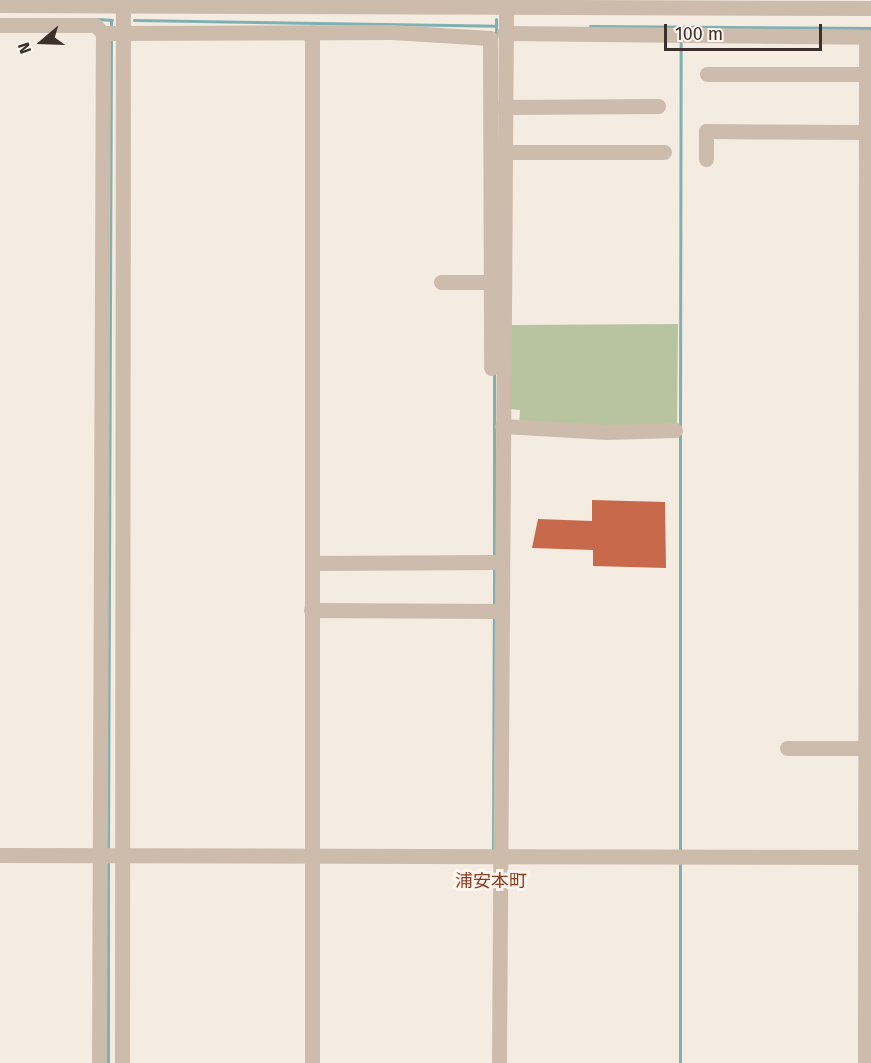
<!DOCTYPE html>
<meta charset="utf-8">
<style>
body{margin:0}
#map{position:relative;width:871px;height:1063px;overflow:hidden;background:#f4ebe1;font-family:"Fira Sans","Noto Sans JP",sans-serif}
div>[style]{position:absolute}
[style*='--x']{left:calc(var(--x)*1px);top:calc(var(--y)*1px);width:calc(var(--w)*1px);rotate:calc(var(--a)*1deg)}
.green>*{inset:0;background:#b8c4a0}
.stream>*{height:3px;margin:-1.5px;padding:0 1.5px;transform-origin:1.5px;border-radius:1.5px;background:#7fb0b2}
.building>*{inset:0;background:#c8694b}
.minor>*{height:15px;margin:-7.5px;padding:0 7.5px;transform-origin:7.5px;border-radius:7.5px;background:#cdbbac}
span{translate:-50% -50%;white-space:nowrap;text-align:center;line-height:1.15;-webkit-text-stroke:6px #fbf5ee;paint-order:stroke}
.neighbourhood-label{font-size:18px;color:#8c3b22}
.north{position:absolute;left:12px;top:12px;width:60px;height:60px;-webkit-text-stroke:4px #fbf5ee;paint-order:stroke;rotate:251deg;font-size:16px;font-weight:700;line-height:24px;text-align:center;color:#3b302b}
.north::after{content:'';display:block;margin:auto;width:21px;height:27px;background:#3b302b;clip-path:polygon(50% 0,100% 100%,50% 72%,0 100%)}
.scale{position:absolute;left:664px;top:24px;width:158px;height:27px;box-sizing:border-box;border:3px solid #3b302b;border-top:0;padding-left:8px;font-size:18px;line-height:21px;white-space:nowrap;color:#3b302b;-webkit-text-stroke:4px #fbf5ee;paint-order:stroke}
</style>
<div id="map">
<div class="green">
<i style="clip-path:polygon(678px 324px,677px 428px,519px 425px,520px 410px,510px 409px,511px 325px)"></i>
</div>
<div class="stream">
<i style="--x:98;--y:19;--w:14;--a:4"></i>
<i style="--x:134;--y:20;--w:362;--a:0.9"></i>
<i style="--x:590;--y:26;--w:281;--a:0.4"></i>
<i style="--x:111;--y:29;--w:9;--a:-90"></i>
<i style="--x:496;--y:35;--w:16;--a:-90"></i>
<i style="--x:680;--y:426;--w:386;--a:-89.9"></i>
<i style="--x:494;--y:557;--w:185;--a:-90"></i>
<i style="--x:494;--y:605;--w:38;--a:-90"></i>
<i style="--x:493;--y:850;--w:235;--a:-89.8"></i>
<i style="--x:108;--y:851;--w:812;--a:-89.79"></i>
<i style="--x:680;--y:851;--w:418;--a:-90"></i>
<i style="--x:680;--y:862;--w:201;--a:90"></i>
<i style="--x:108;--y:1063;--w:202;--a:-90"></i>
</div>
<div class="building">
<i style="clip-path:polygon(592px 500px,665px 502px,666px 568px,593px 566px,593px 550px,532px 548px,538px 519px,592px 521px)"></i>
</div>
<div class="minor">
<i style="--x:0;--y:5;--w:871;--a:0.2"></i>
<i style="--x:0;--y:25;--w:95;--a:0"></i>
<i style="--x:95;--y:25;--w:11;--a:45"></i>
<i style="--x:312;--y:32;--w:1031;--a:90"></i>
<i style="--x:504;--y:33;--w:367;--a:0.6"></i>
<i style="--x:707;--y:74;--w:164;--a:0"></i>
<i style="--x:502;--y:107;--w:156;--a:-0.4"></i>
<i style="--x:503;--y:152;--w:161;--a:0"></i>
<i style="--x:706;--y:159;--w:28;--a:-90"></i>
<i style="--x:706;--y:131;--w:160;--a:0.4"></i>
<i style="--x:441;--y:282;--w:51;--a:0"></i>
<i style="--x:502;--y:426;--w:105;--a:3.3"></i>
<i style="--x:607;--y:432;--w:68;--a:-1.7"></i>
<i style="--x:312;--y:563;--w:189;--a:-0.3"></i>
<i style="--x:311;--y:610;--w:190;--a:0.3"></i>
<i style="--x:787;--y:748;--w:79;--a:0"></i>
<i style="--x:0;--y:855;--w:871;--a:0.13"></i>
<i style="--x:99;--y:1063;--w:1030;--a:-89.78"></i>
<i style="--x:103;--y:33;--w:289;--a:-0.2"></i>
<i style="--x:392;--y:32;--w:98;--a:3.5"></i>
<i style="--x:490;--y:38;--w:330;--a:89.8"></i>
<i style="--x:122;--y:1063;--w:1063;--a:-89.95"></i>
<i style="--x:499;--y:1063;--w:1063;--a:-89.62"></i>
<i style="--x:865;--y:1063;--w:1026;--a:-89.94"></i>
</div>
<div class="neighbourhood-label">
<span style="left:491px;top:881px">浦安本町</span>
</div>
<div class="north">N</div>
<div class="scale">100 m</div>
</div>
